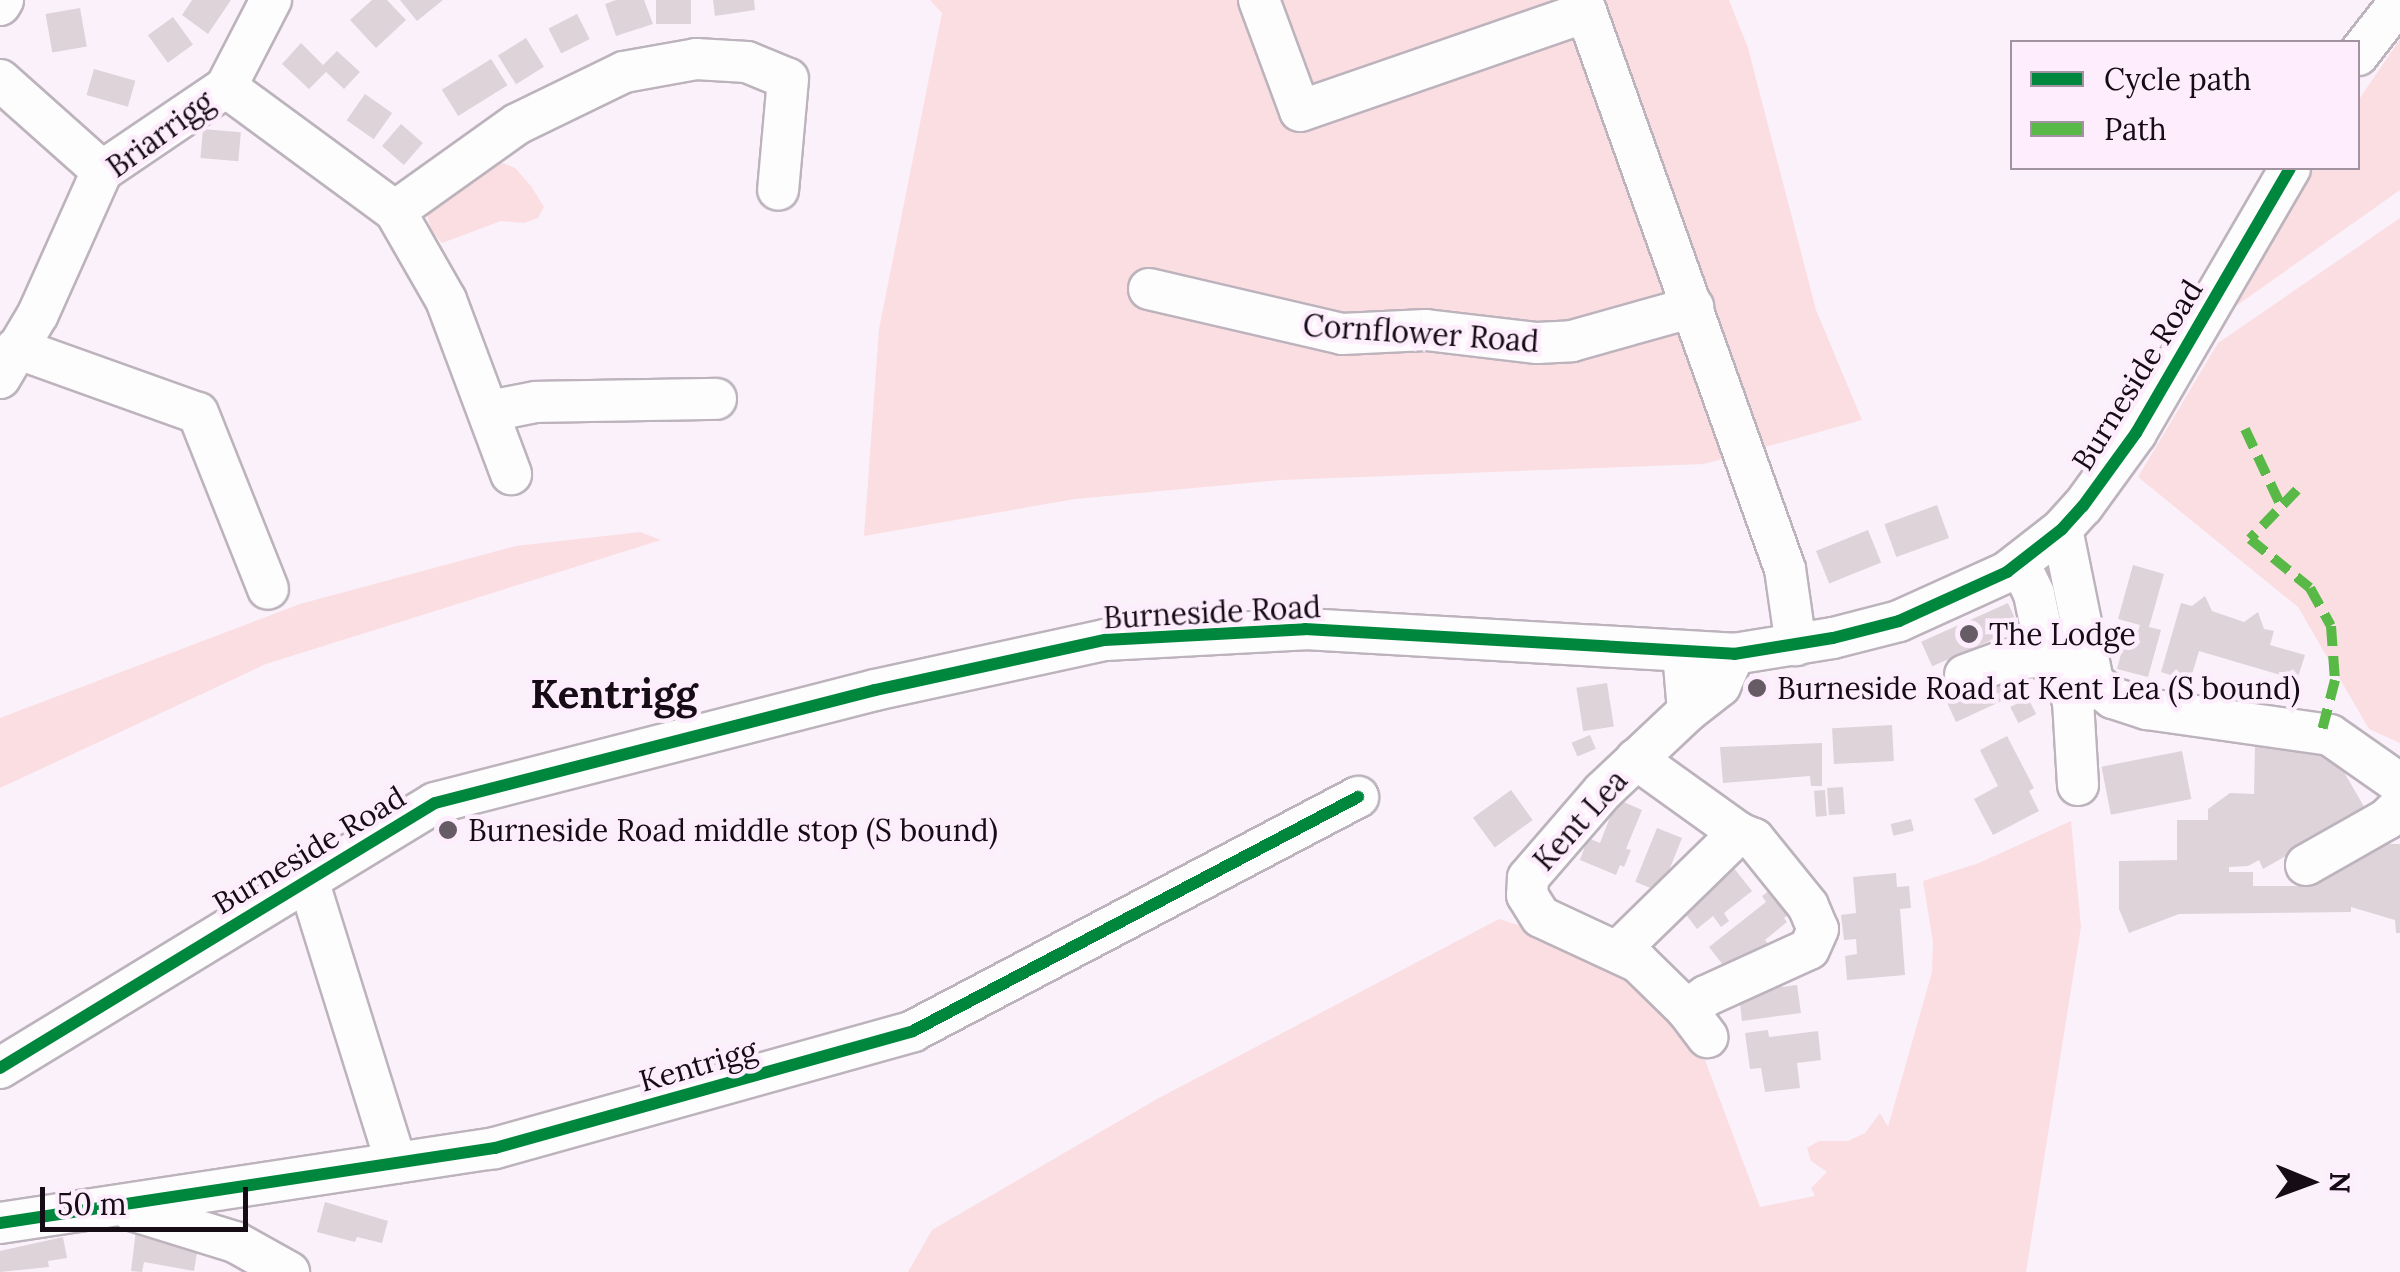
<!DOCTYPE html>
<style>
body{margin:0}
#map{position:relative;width:2400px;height:1272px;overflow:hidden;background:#faf1fa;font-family:Lora,serif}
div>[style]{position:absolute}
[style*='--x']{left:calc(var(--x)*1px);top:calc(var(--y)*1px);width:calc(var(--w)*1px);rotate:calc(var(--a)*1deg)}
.green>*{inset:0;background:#fbdee1}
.building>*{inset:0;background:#dfd3da;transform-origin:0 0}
.roads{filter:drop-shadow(2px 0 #bcb3bc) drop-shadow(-2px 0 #bcb3bc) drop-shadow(0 2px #bcb3bc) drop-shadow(0 -2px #bcb3bc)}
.minor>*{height:40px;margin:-20px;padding:0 20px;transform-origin:20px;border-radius:20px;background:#fefdfe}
.quiet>*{height:10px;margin-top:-5px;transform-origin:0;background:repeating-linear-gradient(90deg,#58b947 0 20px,transparent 0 30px)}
.cycleway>*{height:12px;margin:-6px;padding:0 6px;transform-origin:6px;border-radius:6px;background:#00873e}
.dots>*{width:28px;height:28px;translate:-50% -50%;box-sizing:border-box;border:5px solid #feedfd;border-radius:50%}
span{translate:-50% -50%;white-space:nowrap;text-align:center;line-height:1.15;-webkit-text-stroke:9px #feedfd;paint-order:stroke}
.street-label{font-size:30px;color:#160c15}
.poi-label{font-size:30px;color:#160c15}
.left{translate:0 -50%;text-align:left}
.district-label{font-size:40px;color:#160c15;font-weight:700}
.legend{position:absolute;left:2010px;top:40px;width:350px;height:130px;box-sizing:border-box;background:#feedfd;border:2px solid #a193a0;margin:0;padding:12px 18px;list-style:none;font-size:30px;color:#160c15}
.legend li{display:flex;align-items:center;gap:20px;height:50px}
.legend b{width:50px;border:2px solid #a193a0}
.north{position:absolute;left:2260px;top:1132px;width:100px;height:100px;-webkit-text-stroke:8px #feedfd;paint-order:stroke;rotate:91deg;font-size:28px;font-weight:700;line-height:40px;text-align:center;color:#160c15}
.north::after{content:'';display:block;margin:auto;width:35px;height:45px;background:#160c15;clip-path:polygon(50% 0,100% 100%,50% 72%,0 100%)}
.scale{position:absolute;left:40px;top:1187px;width:208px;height:45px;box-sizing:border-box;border:5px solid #160c15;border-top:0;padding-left:12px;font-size:30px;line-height:35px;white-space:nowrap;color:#160c15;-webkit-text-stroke:8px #feedfd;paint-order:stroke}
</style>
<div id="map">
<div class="green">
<i style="clip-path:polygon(930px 0,1729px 0,1748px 48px,1816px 310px,1862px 420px,1704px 464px,1281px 480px,1075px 499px,864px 536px,879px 329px,942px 13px)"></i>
<i style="clip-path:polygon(2400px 39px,2400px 190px,2219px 318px,2315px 168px,2358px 168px,2358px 101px)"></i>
<i style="clip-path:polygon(500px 162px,515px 168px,531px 186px,544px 207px,538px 218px,524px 223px,501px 221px,442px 243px,431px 230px,426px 211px,474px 172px)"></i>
<i style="clip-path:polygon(2400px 218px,2400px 743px,2369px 729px,2298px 607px,2138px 477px,2218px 343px)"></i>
<i style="clip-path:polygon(640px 532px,661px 540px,266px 664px,0 788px,0 718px,300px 604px,516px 546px)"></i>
<i style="clip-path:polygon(2071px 821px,2081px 927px,2026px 1272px,908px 1272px,932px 1230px,1157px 1099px,1499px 919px,1609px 954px,1699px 1044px,1760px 1207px,1815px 1196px,1811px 1188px,1827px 1172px,1811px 1161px,1807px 1148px,1819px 1141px,1848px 1141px,1865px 1133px,1880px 1113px,1888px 1127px,1932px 972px,1933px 942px,1923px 881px,1979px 863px)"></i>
</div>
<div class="building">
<i style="clip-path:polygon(192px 0,231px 0,208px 34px,182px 15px)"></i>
<i style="clip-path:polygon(372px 0,387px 0,406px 20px,376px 48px,350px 20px)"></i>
<i style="clip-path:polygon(400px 0,443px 0,417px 21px)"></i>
<i style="clip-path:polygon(616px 0,644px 0,653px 24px,616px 36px,605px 4px)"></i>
<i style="left:656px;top:0;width:35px;height:24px"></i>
<i style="clip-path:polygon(713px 0,754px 0,755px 10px,715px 16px)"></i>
<i style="left:80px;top:8px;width:39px;height:35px;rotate:80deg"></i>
<i style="left:577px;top:14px;width:28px;height:32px;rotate:63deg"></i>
<i style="left:173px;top:17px;width:34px;height:31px;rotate:54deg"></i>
<i style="left:526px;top:38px;width:34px;height:33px;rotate:58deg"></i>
<i style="clip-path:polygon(301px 43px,323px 65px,337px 51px,360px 72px,344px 89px,326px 72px,309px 89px,282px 64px)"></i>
<i style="left:491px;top:59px;width:31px;height:58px;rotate:58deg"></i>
<i style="left:94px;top:69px;width:43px;height:27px;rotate:16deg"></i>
<i style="left:365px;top:94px;width:33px;height:32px;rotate:35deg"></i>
<i style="left:401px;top:124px;width:29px;height:29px;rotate:41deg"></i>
<i style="left:203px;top:129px;width:38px;height:29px;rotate:5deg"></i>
<i style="left:1937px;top:505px;width:35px;height:56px;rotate:70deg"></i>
<i style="left:1868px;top:530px;width:35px;height:56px;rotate:68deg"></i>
<i style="clip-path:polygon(2133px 565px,2164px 574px,2149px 627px,2161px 630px,2148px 677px,2117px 669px,2126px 635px,2136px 638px,2140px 625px,2118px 619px)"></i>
<i style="clip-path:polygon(2205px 596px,2212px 611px,2244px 622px,2258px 612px,2264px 629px,2274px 631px,2270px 645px,2305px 655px,2297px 680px,2199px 651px,2190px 681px,2161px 672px,2181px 603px,2192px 606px)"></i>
<i style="left:2008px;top:603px;width:27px;height:95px;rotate:66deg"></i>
<i style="left:1607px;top:683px;width:44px;height:31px;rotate:81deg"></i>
<i style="clip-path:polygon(1967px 683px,1973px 696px,2000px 685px,2006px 699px,1956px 722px,1943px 694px)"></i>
<i style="left:2028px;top:698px;width:18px;height:20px;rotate:63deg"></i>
<i style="left:1892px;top:725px;width:36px;height:60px;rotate:87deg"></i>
<i style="left:1590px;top:735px;width:15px;height:20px;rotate:67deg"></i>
<i style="clip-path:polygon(2007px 736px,2034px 788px,2029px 791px,2039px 811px,1993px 835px,1974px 799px,1998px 786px,1980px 750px)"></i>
<i style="clip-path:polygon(1822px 743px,1822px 786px,1811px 786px,1810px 776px,1723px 783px,1720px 747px)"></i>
<i style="clip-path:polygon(2255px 747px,2330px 748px,2366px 810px,2263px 869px,2259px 860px,2248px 866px,2229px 867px,2229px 872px,2253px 872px,2253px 886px,2315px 886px,2315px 872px,2333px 864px,2353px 864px,2353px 857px,2365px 857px,2364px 844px,2400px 844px,2400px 933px,2396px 933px,2395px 920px,2351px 907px,2351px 912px,2179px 914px,2129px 933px,2119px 909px,2119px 861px,2177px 860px,2177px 820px,2208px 820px,2208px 809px,2230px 793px,2254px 794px)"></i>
<i style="left:2182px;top:751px;width:49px;height:82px;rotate:79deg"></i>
<i style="left:1843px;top:787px;width:27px;height:16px;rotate:86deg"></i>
<i style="left:1511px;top:790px;width:37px;height:47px;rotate:54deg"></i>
<i style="left:1825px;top:790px;width:26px;height:11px;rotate:86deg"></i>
<i style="clip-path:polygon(1617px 799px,1642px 810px,1626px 849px,1631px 850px,1624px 867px,1620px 865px,1616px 875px,1580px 860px,1588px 838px,1600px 843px)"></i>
<i style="left:1911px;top:819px;width:12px;height:21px;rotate:76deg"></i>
<i style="left:1657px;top:828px;width:27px;height:58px;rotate:22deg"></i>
<i style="clip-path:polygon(1733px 867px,1752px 891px,1724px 913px,1729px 921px,1721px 927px,1713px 916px,1697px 929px,1681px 908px)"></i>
<i style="clip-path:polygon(1896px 873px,1897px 887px,1909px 886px,1911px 908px,1900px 909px,1905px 975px,1847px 980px,1845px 956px,1857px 954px,1856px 939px,1844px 940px,1841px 915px,1856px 913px,1853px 877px)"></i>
<i style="clip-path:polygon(1773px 888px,1792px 912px,1784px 918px,1787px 922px,1765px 940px,1770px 946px,1727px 970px,1709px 947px,1766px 902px,1762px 896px)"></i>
<i style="clip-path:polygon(1780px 975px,1782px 987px,1797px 985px,1801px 1013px,1742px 1021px,1739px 995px)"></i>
<i style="clip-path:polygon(1768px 1030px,1769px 1037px,1818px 1031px,1821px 1060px,1797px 1063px,1800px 1088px,1765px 1092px,1761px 1068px,1750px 1069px,1745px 1033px)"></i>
<i style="clip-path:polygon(325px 1202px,388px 1221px,382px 1243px,357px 1237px,355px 1242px,317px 1232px)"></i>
<i style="clip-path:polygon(136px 1230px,199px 1241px,194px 1271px,144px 1262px,142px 1272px,131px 1271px)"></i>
<i style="clip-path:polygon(63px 1237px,67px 1258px,48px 1261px,49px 1267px,0 1272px,0 1251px)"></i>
</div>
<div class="roads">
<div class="minor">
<i style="--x:1259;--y:0;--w:118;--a:69.7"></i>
<i style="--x:1300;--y:111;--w:303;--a:-19.1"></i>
<i style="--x:1582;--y:0;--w:604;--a:70.37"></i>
<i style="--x:1785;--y:569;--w:77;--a:81.8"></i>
<i style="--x:0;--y:5;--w:6;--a:-59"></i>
<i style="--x:2358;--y:55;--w:68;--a:-52.1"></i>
<i style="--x:0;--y:80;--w:137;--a:41.7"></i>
<i style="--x:226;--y:87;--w:210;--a:36.3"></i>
<i style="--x:395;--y:211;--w:103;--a:60.2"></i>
<i style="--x:446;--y:300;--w:186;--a:69.5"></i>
<i style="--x:395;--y:211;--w:150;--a:-35.5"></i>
<i style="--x:517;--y:124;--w:119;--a:-25.9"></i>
<i style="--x:624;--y:72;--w:73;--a:-10.2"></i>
<i style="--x:696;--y:59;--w:51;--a:3.4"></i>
<i style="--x:747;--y:62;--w:44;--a:22.5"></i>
<i style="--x:788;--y:79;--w:111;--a:95.1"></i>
<i style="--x:1149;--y:289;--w:198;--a:13.1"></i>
<i style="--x:1342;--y:334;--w:84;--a:-2.7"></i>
<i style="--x:1426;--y:330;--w:112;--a:6.7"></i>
<i style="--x:1537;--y:343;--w:35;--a:-3"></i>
<i style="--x:1572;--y:341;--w:126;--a:-15.7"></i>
<i style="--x:16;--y:348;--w:193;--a:19.7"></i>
<i style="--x:198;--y:413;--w:189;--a:68.3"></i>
<i style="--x:0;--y:378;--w:74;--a:-59.3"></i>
<i style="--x:38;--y:314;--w:157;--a:-65.9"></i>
<i style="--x:102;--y:171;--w:150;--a:-34.1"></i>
<i style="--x:226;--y:87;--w:98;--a:-62.7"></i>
<i style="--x:490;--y:411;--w:47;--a:-11.1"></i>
<i style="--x:536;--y:402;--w:180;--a:-1"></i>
<i style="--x:2062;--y:529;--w:156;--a:78.5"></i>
<i style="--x:2093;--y:682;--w:26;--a:39"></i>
<i style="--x:2113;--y:698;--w:36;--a:18"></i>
<i style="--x:2147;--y:709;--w:185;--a:8.1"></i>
<i style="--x:2330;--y:735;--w:85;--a:35"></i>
<i style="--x:2019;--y:563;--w:34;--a:64"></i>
<i style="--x:2034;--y:594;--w:64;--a:78.3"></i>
<i style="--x:2047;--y:657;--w:23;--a:47"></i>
<i style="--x:2063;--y:674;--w:30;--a:70"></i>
<i style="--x:1683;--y:653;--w:58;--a:85.1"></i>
<i style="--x:1688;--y:711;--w:117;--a:136.7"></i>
<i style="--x:1603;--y:791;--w:115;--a:130.8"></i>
<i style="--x:1528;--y:878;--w:17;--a:93"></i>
<i style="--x:1527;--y:895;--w:26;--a:58"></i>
<i style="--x:1541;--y:917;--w:107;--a:24.9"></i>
<i style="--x:1638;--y:962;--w:69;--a:44.4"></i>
<i style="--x:1687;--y:1010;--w:34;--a:53"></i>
<i style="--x:1965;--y:675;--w:44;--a:-20.1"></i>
<i style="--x:2006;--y:660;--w:67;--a:-6"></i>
<i style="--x:1688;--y:711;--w:41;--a:-38"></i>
<i style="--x:1720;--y:686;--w:35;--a:-66"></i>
<i style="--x:1636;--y:759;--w:127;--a:35.7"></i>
<i style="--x:1739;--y:833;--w:16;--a:22"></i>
<i style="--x:1754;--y:839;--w:86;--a:51.1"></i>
<i style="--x:1808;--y:906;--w:25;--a:67"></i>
<i style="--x:1818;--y:929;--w:22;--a:114"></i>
<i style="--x:1809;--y:949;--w:113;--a:155.5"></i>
<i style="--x:1706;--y:996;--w:24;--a:144"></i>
<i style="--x:2078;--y:785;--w:83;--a:-93.4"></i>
<i style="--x:2073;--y:702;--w:24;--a:-45"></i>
<i style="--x:2306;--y:865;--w:93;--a:-29.6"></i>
<i style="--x:2387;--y:819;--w:18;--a:-45"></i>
<i style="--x:308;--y:880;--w:296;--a:72.7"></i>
<i style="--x:1619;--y:950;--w:168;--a:-44.3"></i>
<i style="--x:0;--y:1068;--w:509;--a:-31.35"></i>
<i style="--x:435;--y:803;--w:454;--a:-14.4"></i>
<i style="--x:875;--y:690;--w:235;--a:-12.3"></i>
<i style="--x:1105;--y:640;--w:200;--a:-3.1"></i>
<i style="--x:1305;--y:629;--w:430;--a:3.3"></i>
<i style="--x:1734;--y:654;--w:100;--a:-9.2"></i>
<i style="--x:1833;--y:638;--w:68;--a:-14.4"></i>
<i style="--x:1899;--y:621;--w:119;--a:-24.4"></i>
<i style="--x:2007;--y:572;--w:70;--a:-38"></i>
<i style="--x:2062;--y:529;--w:31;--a:-48"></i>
<i style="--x:2083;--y:506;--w:90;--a:-54"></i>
<i style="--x:2136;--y:433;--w:306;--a:-59.8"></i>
<i style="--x:131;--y:1210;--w:109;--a:17.1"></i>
<i style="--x:235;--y:1242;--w:62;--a:29.1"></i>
<i style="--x:0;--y:1223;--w:501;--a:-8.62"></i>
<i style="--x:495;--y:1148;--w:434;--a:-15.6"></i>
<i style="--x:913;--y:1031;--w:503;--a:-27.74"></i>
</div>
</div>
<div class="quiet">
<i style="--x:2245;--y:429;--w:83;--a:65"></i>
<i style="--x:2297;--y:490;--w:68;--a:133.8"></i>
<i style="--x:2250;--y:539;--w:77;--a:39.2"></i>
<i style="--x:2310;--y:588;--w:43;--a:61.1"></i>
<i style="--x:2331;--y:626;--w:54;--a:85.8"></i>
<i style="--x:2335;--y:680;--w:56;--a:104.5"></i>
</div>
<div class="cycleway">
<i style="--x:0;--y:1068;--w:509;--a:-31.35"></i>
<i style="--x:435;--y:803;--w:454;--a:-14.4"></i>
<i style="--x:875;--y:690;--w:235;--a:-12.3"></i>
<i style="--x:1105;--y:640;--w:200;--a:-3.1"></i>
<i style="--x:1305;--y:629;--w:430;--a:3.3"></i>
<i style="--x:1734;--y:654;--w:100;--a:-9.2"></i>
<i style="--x:1833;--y:638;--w:68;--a:-14.4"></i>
<i style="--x:1899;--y:621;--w:119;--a:-24.4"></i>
<i style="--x:2007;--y:572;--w:70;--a:-38"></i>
<i style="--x:2062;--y:529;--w:31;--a:-48"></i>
<i style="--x:2083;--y:506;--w:90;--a:-54"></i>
<i style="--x:2136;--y:433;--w:306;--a:-59.8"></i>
<i style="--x:0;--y:1223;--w:501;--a:-8.62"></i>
<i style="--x:495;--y:1148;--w:434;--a:-15.6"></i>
<i style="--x:913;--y:1031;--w:503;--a:-27.74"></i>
</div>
<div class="dots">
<i style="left:1969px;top:634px;background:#665c65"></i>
<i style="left:1757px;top:688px;background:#665c65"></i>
<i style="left:448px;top:830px;background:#665c65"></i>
</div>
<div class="street-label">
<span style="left:160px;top:134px;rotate:-36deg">Briarrigg</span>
<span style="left:1421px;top:333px;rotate:4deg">Cornflower Road</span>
<span style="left:2137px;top:375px;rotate:-58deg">Burneside Road</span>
<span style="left:1212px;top:612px;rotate:-3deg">Burneside Road</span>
<span style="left:1580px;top:820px;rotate:-48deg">Kent Lea</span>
<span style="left:309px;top:850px;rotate:-31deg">Burneside Road</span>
<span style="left:698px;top:1065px;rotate:-16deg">Kentrigg</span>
</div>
<div class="poi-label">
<span class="left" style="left:1989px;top:634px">The Lodge</span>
<span class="left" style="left:1777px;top:688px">Burneside Road at Kent Lea (S bound)</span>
<span class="left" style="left:468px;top:830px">Burneside Road middle stop (S bound)</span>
</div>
<div class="district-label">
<span style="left:614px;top:694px">Kentrigg</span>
</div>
<ul class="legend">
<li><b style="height:12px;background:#00873e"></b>Cycle path</li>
<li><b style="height:12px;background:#58b947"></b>Path</li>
</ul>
<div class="north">N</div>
<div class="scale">50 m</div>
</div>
